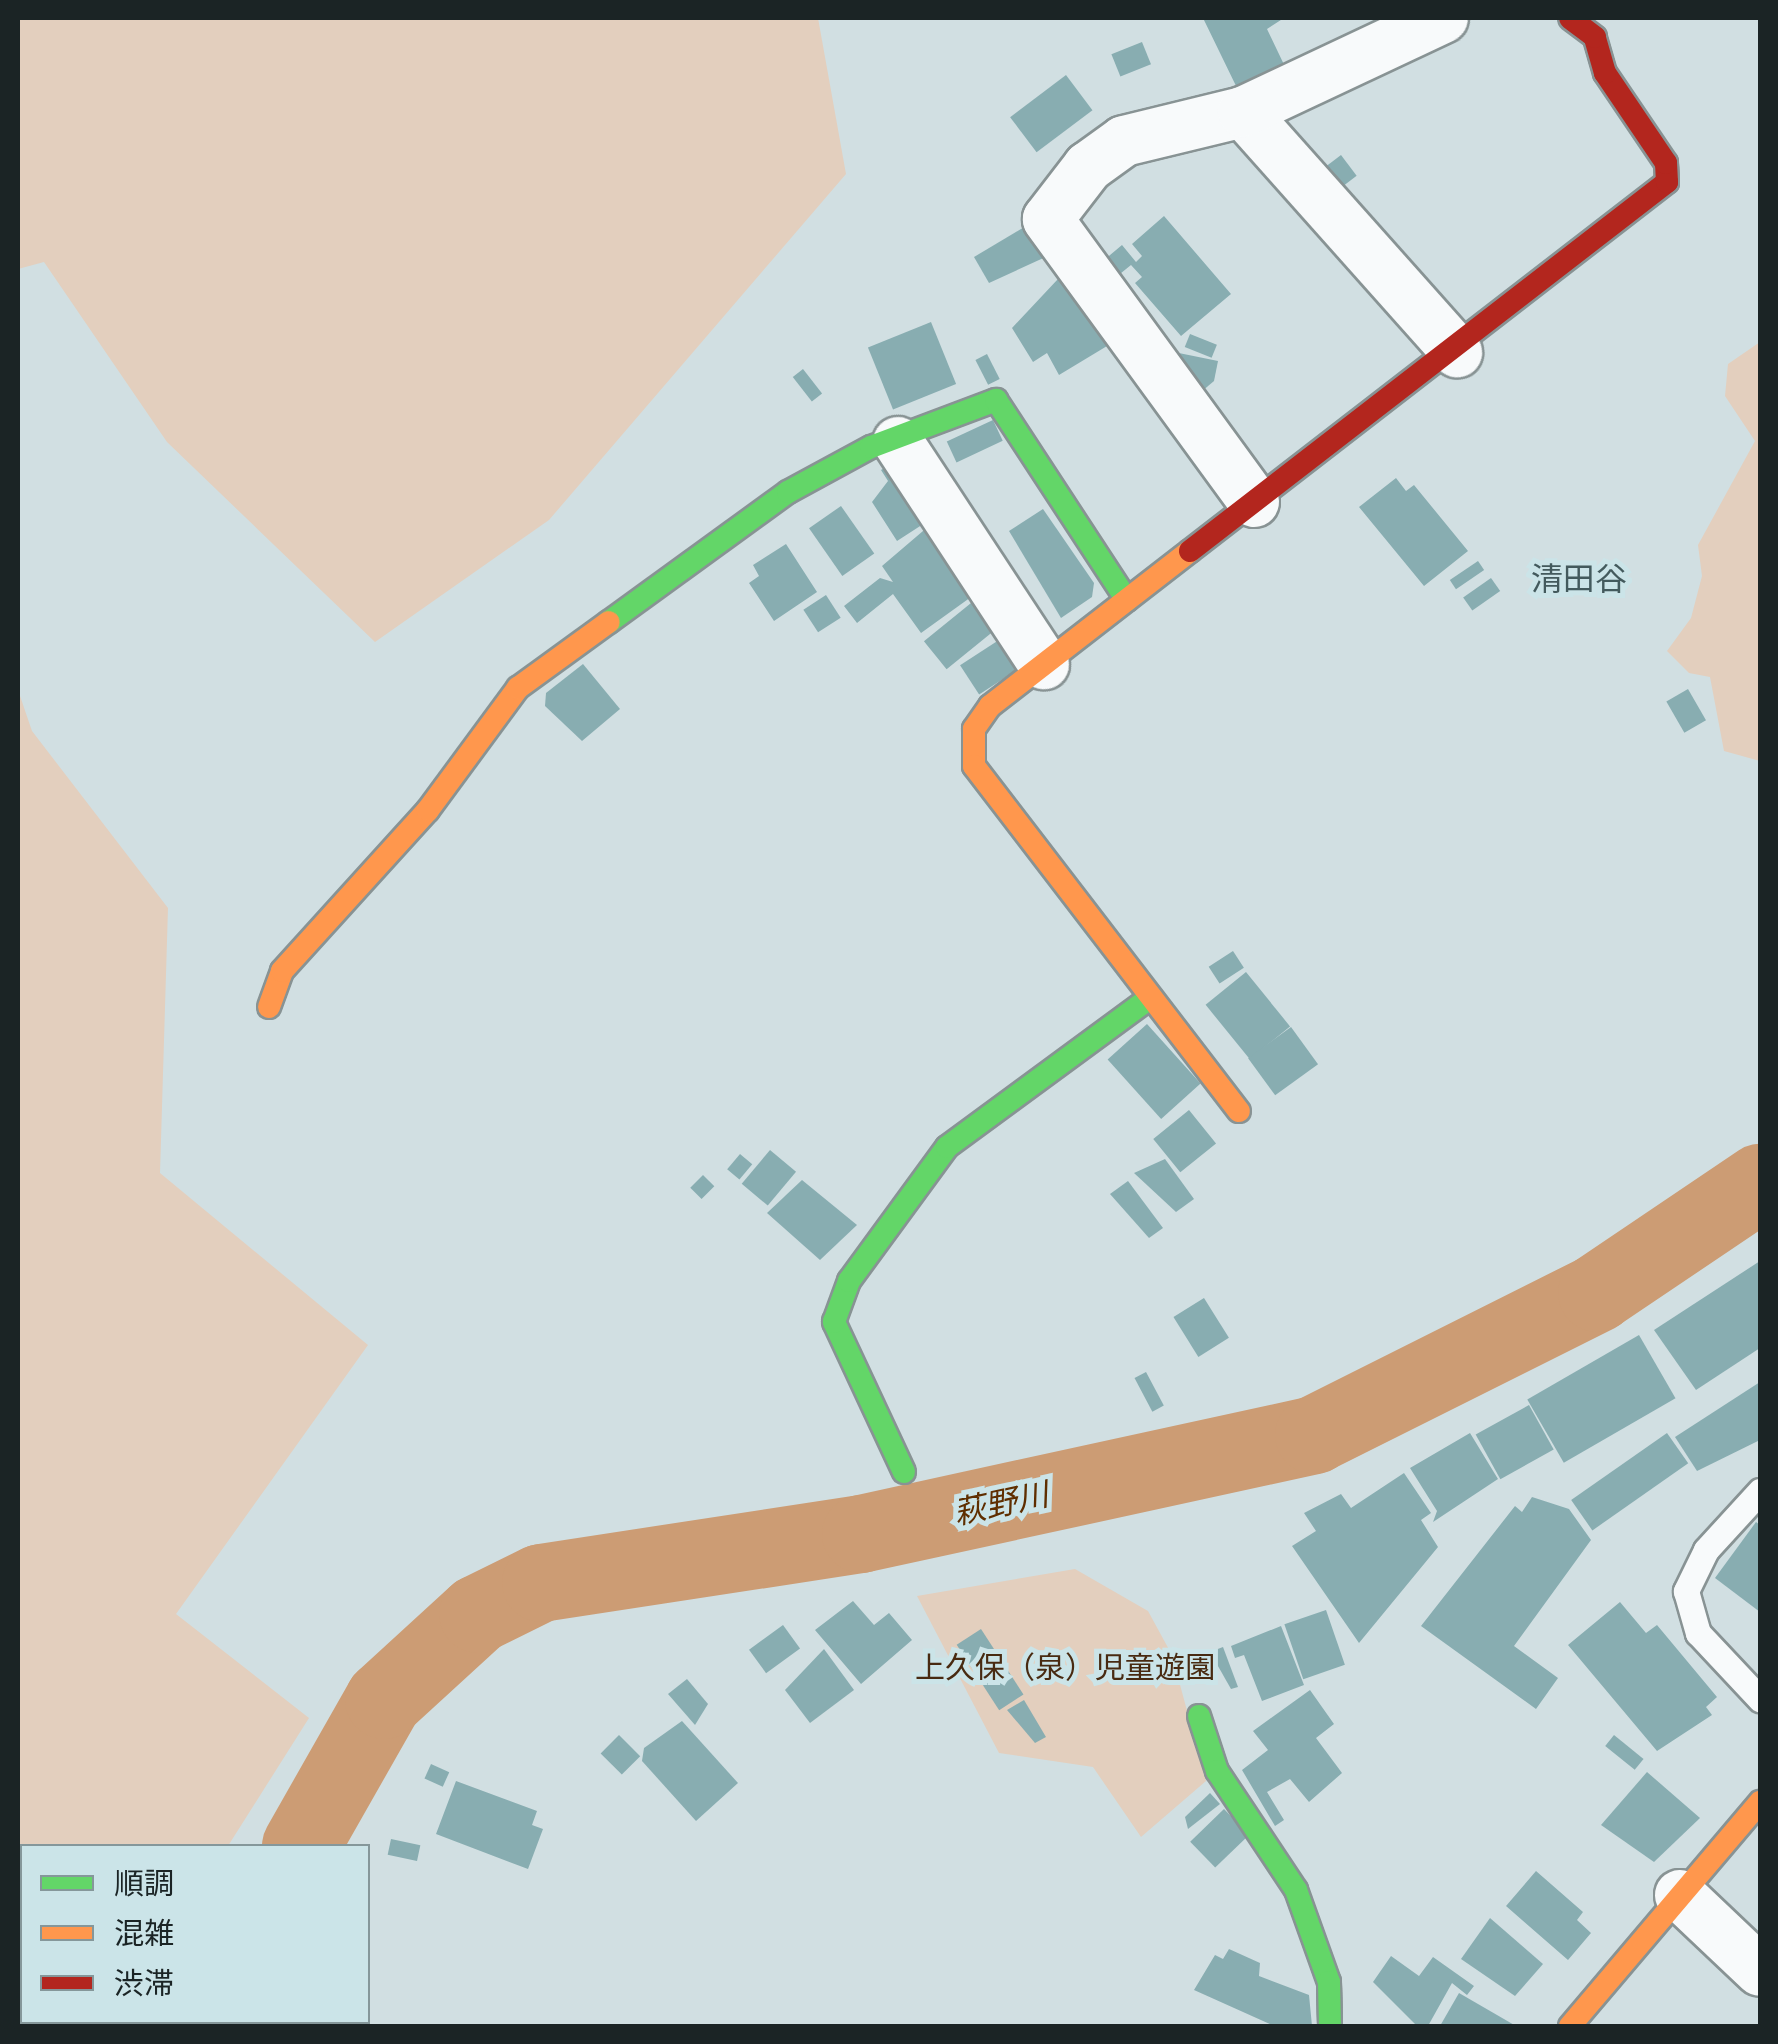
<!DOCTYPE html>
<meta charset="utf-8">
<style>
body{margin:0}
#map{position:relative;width:1778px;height:2044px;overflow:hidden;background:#d1dfe2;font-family:Poppins,"Noto Sans JP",sans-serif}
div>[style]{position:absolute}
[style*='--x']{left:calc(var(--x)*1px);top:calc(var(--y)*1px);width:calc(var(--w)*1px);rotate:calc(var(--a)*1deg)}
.green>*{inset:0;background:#e3cfbe}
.river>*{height:78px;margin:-39px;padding:0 39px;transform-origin:39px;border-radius:39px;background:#cc9c74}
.building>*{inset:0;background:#88adb1;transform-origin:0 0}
.roads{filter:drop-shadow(2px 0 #889394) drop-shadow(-2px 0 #889394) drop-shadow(0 2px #889394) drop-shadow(0 -2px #889394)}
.lane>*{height:25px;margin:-12.5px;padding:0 12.5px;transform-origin:12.5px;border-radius:12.5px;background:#f8fafb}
.street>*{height:50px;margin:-25px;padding:0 25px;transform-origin:25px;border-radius:25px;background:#f8fafb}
.fast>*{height:22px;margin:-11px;padding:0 11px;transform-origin:11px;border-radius:11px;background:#63d668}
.slow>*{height:22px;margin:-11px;padding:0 11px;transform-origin:11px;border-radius:11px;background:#ff974d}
.jam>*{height:22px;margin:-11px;padding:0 11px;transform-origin:11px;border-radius:11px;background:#b3261e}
span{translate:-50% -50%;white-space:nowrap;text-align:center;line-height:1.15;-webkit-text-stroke:10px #cbe4e8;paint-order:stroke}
.park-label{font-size:30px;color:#482a11}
.neighbourhood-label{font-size:32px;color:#435a5d}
.water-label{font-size:32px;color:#5e2e00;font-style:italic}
.frame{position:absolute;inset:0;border:20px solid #1b2425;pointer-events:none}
.legend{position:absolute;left:20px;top:1844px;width:350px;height:180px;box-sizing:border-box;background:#cbe4e8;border:2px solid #85979a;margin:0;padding:12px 18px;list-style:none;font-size:30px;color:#1b2425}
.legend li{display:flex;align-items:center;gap:20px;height:50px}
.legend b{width:50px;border:2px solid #85979a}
</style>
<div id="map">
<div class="green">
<i style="clip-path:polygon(18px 18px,818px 18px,846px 174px,549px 520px,375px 642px,167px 442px,44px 262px,18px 269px)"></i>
<i style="clip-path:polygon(1760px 342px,1760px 761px,1724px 751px,1710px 677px,1689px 673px,1667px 651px,1691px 618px,1702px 576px,1698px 545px,1755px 441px,1725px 396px,1728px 364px)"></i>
<i style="clip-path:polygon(18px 690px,32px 731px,168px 908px,160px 1173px,368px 1345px,176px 1614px,309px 1718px,228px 1846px,22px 1846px,22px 2022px,114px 2026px,18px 2026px)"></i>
<i style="clip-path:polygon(1075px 1569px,1148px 1611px,1172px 1655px,1206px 1781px,1141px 1837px,1093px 1767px,999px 1753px,917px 1596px)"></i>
</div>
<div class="river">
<i style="--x:301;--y:1846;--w:168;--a:-60.4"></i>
<i style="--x:384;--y:1700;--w:127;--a:-42.5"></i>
<i style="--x:478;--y:1614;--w:70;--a:-26.2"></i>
<i style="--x:541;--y:1583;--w:324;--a:-8.7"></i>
<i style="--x:861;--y:1534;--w:464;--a:-12.3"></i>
<i style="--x:1314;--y:1435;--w:317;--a:-26.6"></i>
<i style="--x:1597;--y:1293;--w:197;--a:-34"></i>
<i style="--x:199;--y:2026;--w:5;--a:-53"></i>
</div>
<div class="building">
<i style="clip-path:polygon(1203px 18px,1284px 18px,1267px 29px,1288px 73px,1238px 90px)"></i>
<i style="left:1142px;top:42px;width:24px;height:33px;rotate:68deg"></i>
<i style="left:1066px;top:75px;width:44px;height:70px;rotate:53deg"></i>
<i style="left:1341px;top:155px;width:26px;height:21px;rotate:53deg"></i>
<i style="clip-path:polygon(1164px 216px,1231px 294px,1181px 336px,1135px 283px,1142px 277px,1131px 265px,1110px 282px,1097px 266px,1122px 245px,1136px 262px,1142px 256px,1132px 244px)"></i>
<i style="clip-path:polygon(1031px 223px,1050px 255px,989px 283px,974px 257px)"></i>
<i style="clip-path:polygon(1058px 279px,1112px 343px,1059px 375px,1047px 353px,1033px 362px,1012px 328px)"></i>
<i style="left:931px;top:322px;width:67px;height:68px;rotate:68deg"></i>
<i style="left:1190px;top:334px;width:29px;height:14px;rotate:22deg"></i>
<i style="clip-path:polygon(1169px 351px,1218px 361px,1214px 381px,1201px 392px)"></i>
<i style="left:987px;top:354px;width:28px;height:13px;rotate:63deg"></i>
<i style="left:803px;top:369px;width:31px;height:13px;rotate:52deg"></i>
<i style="left:993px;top:420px;width:23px;height:51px;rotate:65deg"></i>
<i style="clip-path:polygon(894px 462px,931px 519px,897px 541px,872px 502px,888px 481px,881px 470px)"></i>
<i style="clip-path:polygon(1396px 478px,1406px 491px,1414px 485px,1468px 551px,1424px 586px,1359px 507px)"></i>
<i style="left:841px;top:506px;width:58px;height:39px;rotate:55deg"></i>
<i style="clip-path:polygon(1043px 509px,1094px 583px,1092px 597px,1061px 618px,1009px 531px)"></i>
<i style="clip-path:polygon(923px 531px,934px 531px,978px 592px,921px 633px,893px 594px,857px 623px,844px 606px,880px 578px,893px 582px,882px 566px)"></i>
<i style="clip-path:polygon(786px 544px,817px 592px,774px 621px,749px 583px,759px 576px,753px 565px)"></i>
<i style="left:1478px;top:561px;width:11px;height:34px;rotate:56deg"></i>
<i style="left:1491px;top:578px;width:16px;height:34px;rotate:55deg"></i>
<i style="left:826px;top:595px;width:27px;height:27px;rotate:57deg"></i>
<i style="left:976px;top:599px;width:36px;height:67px;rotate:51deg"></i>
<i style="left:1002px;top:638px;width:35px;height:50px;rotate:57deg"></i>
<i style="clip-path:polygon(583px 664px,620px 709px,582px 741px,545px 706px,546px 693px)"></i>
<i style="left:1688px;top:689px;width:36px;height:25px;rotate:60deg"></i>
<i style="left:1233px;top:951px;width:20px;height:29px;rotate:57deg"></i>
<i style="left:1246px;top:972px;width:70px;height:52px;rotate:51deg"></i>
<i style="left:1147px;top:1024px;width:80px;height:53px;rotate:48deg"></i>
<i style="left:1291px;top:1027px;width:46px;height:53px;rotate:54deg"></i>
<i style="left:1189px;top:1110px;width:43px;height:46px;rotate:51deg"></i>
<i style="left:770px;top:1150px;width:34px;height:44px;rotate:40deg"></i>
<i style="left:740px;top:1154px;width:16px;height:20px;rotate:40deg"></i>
<i style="clip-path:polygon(1165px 1159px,1194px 1199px,1176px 1212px,1134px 1173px)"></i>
<i style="left:703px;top:1175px;width:16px;height:18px;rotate:45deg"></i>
<i style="clip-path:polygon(802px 1180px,857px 1225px,820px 1260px,767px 1213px)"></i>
<i style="clip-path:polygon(1128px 1181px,1163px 1228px,1149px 1238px,1110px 1194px)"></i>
<i style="clip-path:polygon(1760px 1261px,1760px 1348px,1696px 1390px,1654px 1330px)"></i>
<i style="left:1204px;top:1298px;width:47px;height:36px;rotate:58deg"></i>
<i style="left:1639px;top:1335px;width:73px;height:129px;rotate:60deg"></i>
<i style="left:1146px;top:1372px;width:38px;height:13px;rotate:62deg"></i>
<i style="clip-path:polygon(1760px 1382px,1760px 1440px,1697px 1471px,1675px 1437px)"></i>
<i style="left:1529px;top:1405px;width:51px;height:61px;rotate:61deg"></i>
<i style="clip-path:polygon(1470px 1433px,1498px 1479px,1433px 1522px,1437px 1511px,1410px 1468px)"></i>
<i style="left:1667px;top:1433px;width:37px;height:117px;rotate:55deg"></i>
<i style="clip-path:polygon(1404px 1473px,1431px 1513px,1421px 1520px,1438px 1547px,1359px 1643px,1292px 1546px,1316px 1531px,1304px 1513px,1341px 1494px,1351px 1508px)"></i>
<i style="clip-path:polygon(1532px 1497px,1569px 1509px,1591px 1540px,1514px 1646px,1558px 1678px,1536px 1709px,1421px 1626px,1515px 1506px,1522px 1512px)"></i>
<i style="clip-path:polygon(1756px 1522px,1760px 1525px,1760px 1612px,1715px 1578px)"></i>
<i style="clip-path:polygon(853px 1601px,874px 1625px,889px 1613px,912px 1640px,861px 1684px,815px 1630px)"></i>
<i style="clip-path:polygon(1620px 1602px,1646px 1633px,1657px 1625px,1717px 1697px,1706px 1707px,1712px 1715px,1657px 1751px,1568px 1645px)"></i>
<i style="left:1326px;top:1610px;width:58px;height:44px;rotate:71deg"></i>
<i style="left:783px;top:1625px;width:29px;height:42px;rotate:54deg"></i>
<i style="clip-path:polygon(1281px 1626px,1304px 1685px,1262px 1701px,1244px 1655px,1235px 1658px,1231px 1646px)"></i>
<i style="left:981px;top:1629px;width:78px;height:29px;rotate:57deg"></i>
<i style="clip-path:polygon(1223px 1647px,1238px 1687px,1231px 1689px,1210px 1652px)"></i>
<i style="clip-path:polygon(824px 1649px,854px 1690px,810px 1723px,785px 1690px)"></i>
<i style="clip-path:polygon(687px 1679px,708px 1704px,695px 1725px,668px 1694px)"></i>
<i style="clip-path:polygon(1310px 1690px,1334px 1724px,1316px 1738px,1342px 1773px,1309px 1802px,1290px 1779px,1267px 1792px,1284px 1820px,1275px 1826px,1242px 1770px,1268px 1750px,1253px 1731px)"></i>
<i style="clip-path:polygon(1024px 1700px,1046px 1737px,1035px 1743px,1007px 1710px)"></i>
<i style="clip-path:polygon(682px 1721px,738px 1783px,696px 1821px,642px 1761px,644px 1748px)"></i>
<i style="left:619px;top:1735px;width:30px;height:26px;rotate:45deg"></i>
<i style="left:1614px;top:1735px;width:38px;height:14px;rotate:39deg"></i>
<i style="left:431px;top:1764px;width:20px;height:16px;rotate:24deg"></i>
<i style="clip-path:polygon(1647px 1772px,1700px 1818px,1654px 1862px,1601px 1825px)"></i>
<i style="clip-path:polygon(456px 1781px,537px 1811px,532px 1825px,543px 1829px,528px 1869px,436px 1834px)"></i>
<i style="clip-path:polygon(1210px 1793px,1220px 1804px,1188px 1829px,1185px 1817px)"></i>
<i style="left:1224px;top:1809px;width:36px;height:47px;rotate:46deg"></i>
<i style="left:391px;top:1839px;width:30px;height:16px;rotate:12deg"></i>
<i style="clip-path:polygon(1536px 1871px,1583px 1912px,1577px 1920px,1591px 1933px,1568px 1960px,1506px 1906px)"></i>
<i style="clip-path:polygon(1490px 1918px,1543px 1964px,1515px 1996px,1461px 1959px)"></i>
<i style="clip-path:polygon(1229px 1949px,1260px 1963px,1259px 1976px,1309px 1995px,1312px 2026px,1274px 2026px,1194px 1990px,1215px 1955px,1223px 1959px)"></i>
<i style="clip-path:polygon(1391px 1956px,1419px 1976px,1433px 1957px,1474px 1986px,1467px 1995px,1452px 1983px,1428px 2026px,1417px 2026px,1373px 1982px)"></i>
<i style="clip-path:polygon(1459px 1993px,1516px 2026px,1440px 2026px)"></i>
</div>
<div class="roads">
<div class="lane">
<i style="--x:1760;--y:1491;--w:80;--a:132.5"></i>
<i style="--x:1706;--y:1550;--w:46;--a:116"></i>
<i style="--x:1686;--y:1591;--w:44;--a:74.1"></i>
<i style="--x:1698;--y:1633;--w:91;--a:46.8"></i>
</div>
<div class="street">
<i style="--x:1243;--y:112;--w:322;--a:48.3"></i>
<i style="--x:898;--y:442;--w:266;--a:56.7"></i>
<i style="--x:1254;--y:502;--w:350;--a:-126.1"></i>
<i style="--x:1048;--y:219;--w:66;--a:-52.4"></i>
<i style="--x:1088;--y:167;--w:44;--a:-35.8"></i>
<i style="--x:1124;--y:141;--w:122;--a:-13.7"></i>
<i style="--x:1243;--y:112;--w:221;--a:-25.2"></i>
<i style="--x:1680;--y:1895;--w:110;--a:43.5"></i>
</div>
<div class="fast">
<i style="--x:609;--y:622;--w:221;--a:-36"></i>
<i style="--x:788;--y:492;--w:94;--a:-28.5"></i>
<i style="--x:871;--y:447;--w:134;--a:-20.6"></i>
<i style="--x:996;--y:400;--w:239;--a:56.8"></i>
<i style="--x:904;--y:1472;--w:166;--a:-115"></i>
<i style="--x:834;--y:1322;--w:44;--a:-69.9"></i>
<i style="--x:849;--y:1281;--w:166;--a:-53.8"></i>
<i style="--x:947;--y:1147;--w:253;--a:-36.3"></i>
<i style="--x:1199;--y:1716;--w:58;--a:71.9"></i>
<i style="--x:1217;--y:1771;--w:143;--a:56.4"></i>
<i style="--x:1296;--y:1890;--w:98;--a:70.3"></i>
<i style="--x:1329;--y:1982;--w:44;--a:88.7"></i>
</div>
<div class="slow">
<i style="--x:1190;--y:551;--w:253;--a:142.2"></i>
<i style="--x:990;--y:706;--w:28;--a:125"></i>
<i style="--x:974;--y:729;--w:37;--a:90"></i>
<i style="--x:974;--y:766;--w:435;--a:52.5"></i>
<i style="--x:269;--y:1007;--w:38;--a:-70"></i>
<i style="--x:282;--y:971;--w:217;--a:-47.8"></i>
<i style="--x:428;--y:810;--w:152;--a:-53.6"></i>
<i style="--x:518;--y:688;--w:112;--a:-36"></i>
<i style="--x:1570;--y:2026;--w:294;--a:-49.7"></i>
</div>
<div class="jam">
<i style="--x:1190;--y:551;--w:603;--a:-37.72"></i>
<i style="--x:1667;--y:182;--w:19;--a:-93"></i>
<i style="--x:1666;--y:163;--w:109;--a:-124.1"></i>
<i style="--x:1605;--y:73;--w:37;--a:-106"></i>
<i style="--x:1595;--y:37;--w:31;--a:-143"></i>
</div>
</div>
<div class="park-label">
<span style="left:1065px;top:1668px">上久保（泉）児童遊園</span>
</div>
<div class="neighbourhood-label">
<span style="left:1579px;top:579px">清田谷</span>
</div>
<div class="water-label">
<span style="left:1001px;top:1504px;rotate:-12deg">萩野川</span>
</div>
<div class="frame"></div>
<ul class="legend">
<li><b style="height:12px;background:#63d668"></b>順調</li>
<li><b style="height:12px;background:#ff974d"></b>混雑</li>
<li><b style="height:12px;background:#b3261e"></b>渋滞</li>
</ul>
</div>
